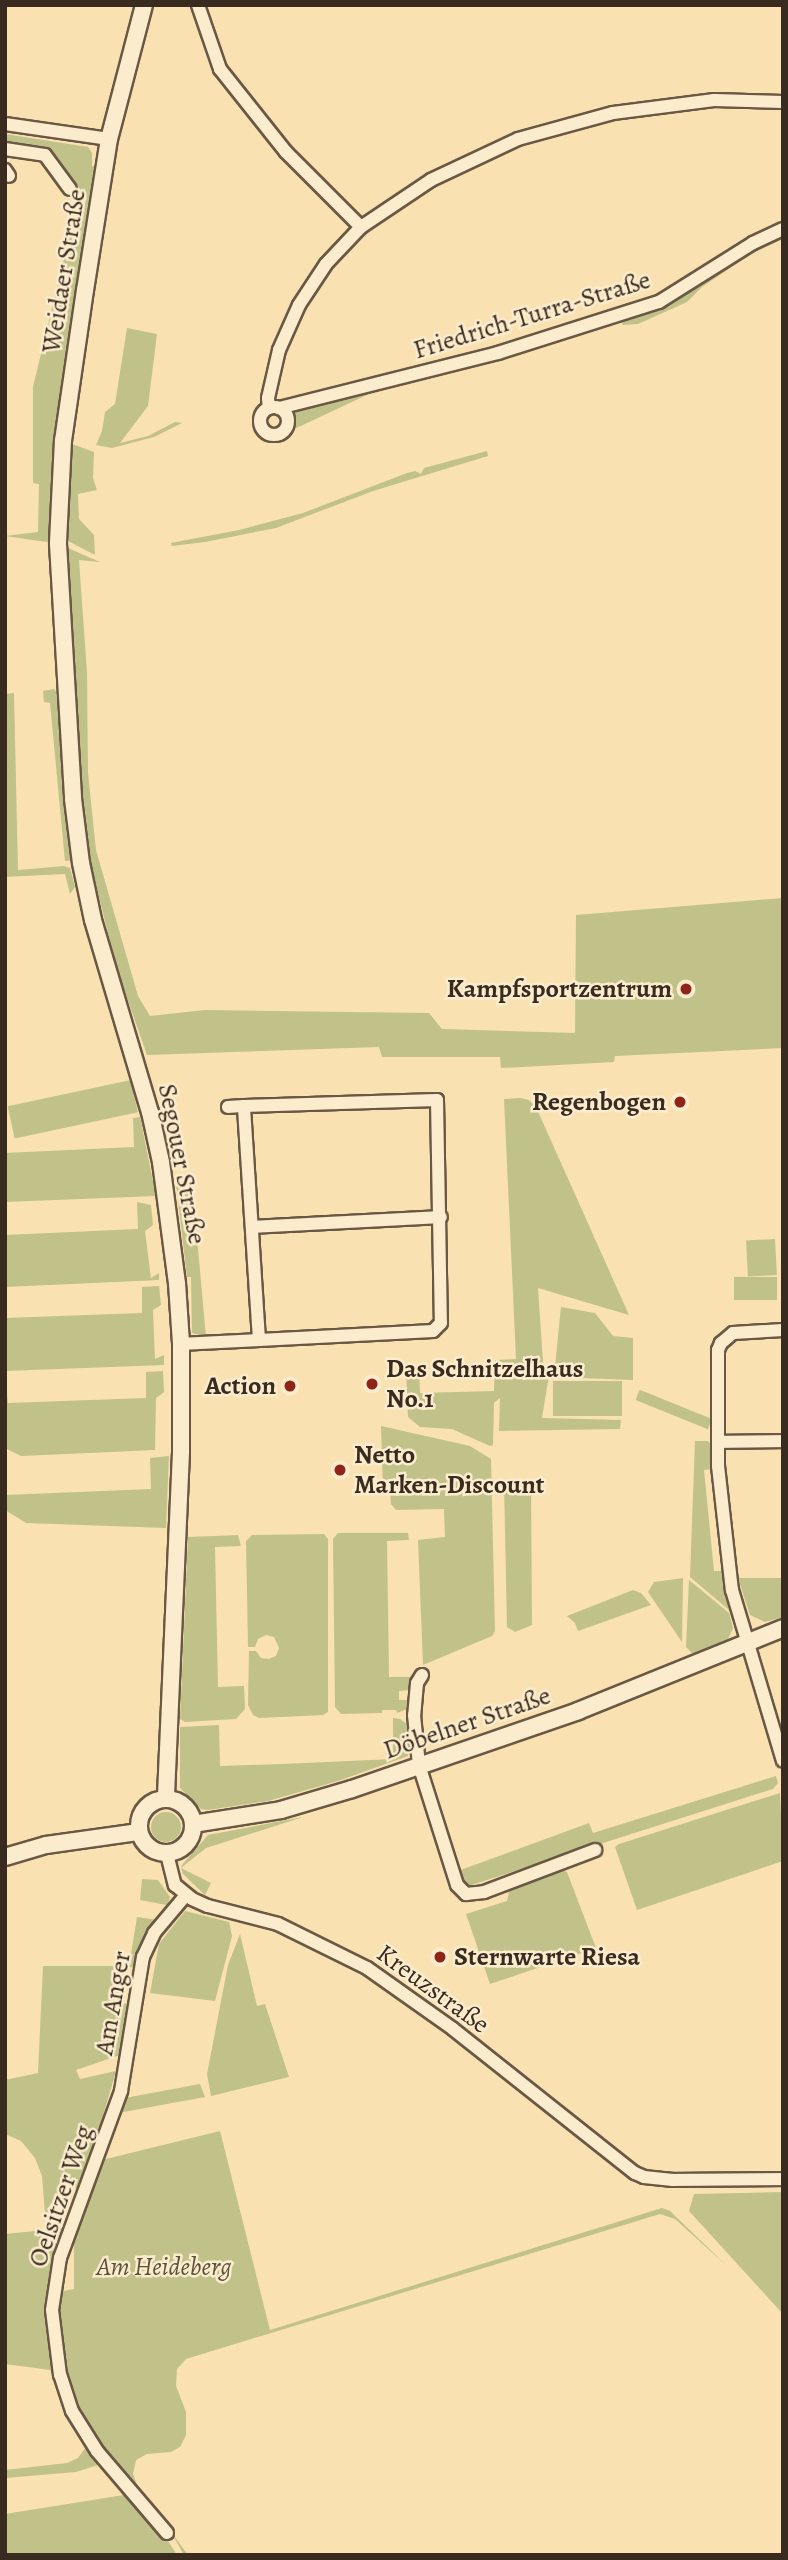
<!DOCTYPE html>
<meta charset="utf-8">
<style>
body{margin:0}
#map{position:relative;width:788px;height:2560px;overflow:hidden;background:#f9e1b2;font-family:Alegreya,serif}
div>[style]{position:absolute}
[style*='--x']{left:calc(var(--x)*1px);top:calc(var(--y)*1px);width:calc(var(--w)*1px);rotate:calc(var(--a)*1deg)}
.green>*{inset:0;background:#c0c28a;transform-origin:0 0}
.round{border-radius:50%}
.roads{filter:drop-shadow(2px 0 #6a5844) drop-shadow(-2px 0 #6a5844) drop-shadow(0 2px #6a5844) drop-shadow(0 -2px #6a5844)}
.minor>*{height:12px;margin:-6px;padding:0 6px;transform-origin:6px;border-radius:6px;background:#fbeccd}
.minor>.ring{margin:-6px;padding:0;box-sizing:content-box;background:none;border:12px solid #fbeccd;border-radius:50%}
.tertiary>*{height:16px;margin:-8px;padding:0 8px;transform-origin:8px;border-radius:8px;background:#fbeccd}
.tertiary>.ring{margin:-8px;padding:0;box-sizing:content-box;background:none;border:16px solid #fbeccd;border-radius:50%}
.dots>*{width:19px;height:19px;translate:-50% -50%;box-sizing:border-box;border:4px solid #fbeccd;border-radius:50%}
span{translate:-50% -50%;white-space:nowrap;text-align:center;line-height:1.15;-webkit-text-stroke:5px #fbeccd;paint-order:stroke}
.street-label{font-size:26px;color:#3a2b20}
.poi-label{font-size:26px;color:#3a2b20;font-weight:700}
.right{translate:-100% -50%;text-align:right}
.left{translate:0 -50%;text-align:left}
.park-label{font-size:26px;color:#5c513a;font-style:italic}
.frame{position:absolute;inset:0;border:7px solid #3a2b20;pointer-events:none}
</style>
<div id="map">
<div class="green">
<i style="clip-path:polygon(5px 134px,88px 147px,92px 153px,92px 166px,97px 167px,57px 437px,51px 537px,47px 542px,5px 536px,38px 532px,39px 484px,33px 483px,33px 387px,69px 238px,75px 235px,87px 198px,52px 153px,5px 144px)"></i>
<i style="clip-path:polygon(783px 233px,783px 239px,751px 254px,702px 287px,687px 302px,638px 324px,623px 325px,621px 320px)"></i>
<i style="clip-path:polygon(127px 328px,157px 334px,148px 406px,120px 443px,148px 436px,175px 422px,182px 423px,154px 437px,112px 448px,96px 445px,102px 431px,105px 412px,115px 404px)"></i>
<i style="clip-path:polygon(386px 386px,288px 432px,296px 409px)"></i>
<i style="clip-path:polygon(72px 444px,94px 452px,93px 478px,97px 490px,78px 494px,79px 519px,94px 535px,95px 555px,68px 541px)"></i>
<i style="clip-path:polygon(487px 451px,488px 456px,373px 491px,276px 528px,205px 542px,172px 546px,171px 543px,239px 530px,303px 513px,407px 473px,415px 471px,421px 474px,424px 468px)"></i>
<i style="clip-path:polygon(68px 548px,100px 562px,79px 560px,87px 673px,88px 773px,96px 850px,138px 996px,150px 1016px,205px 1010px,429px 1013px,442px 1029px,575px 1033px,576px 915px,783px 898px,783px 1048px,615px 1056px,614px 1062px,501px 1068px,500px 1057px,382px 1057px,379px 1047px,147px 1055px,117px 969px,90px 861px,80px 787px)"></i>
<i style="clip-path:polygon(54px 689px,59px 694px,75px 860px,65px 861px,50px 703px,44px 702px,43px 691px)"></i>
<i style="clip-path:polygon(14px 693px,18px 870px,64px 866px,70px 868px,75px 887px,70px 894px,65px 874px,5px 877px,5px 694px)"></i>
<i style="left:131px;top:1080px;width:33px;height:126px;rotate:78deg"></i>
<i style="clip-path:polygon(520px 1098px,529px 1100px,536px 1107px,629px 1315px,538px 1288px,543px 1362px,549px 1375px,542px 1418px,621px 1420px,620px 1429px,499px 1431px,500px 1398px,494px 1403px,493px 1445px,490px 1446px,452px 1429px,420px 1427px,408px 1417px,406px 1369px,419px 1368px,420px 1393px,494px 1391px,495px 1360px,516px 1359px,504px 1099px)"></i>
<i style="clip-path:polygon(140px 1117px,156px 1196px,5px 1202px,5px 1153px,134px 1147px,133px 1118px)"></i>
<i style="clip-path:polygon(192px 1182px,206px 1337px,192px 1333px,191px 1277px,187px 1277px,176px 1183px)"></i>
<i style="clip-path:polygon(137px 1202px,151px 1205px,153px 1225px,145px 1231px,151px 1278px,159px 1273px,159px 1280px,5px 1287px,5px 1235px,138px 1229px)"></i>
<i style="left:775px;top:1239px;width:36px;height:29px;rotate:87deg"></i>
<i style="left:734px;top:1277px;width:43px;height:23px"></i>
<i style="clip-path:polygon(159px 1286px,161px 1305px,153px 1310px,155px 1359px,164px 1355px,164px 1365px,5px 1371px,5px 1318px,142px 1313px,142px 1287px)"></i>
<i style="clip-path:polygon(561px 1307px,595px 1313px,613px 1336px,633px 1338px,633px 1380px,554px 1377px)"></i>
<i style="clip-path:polygon(163px 1371px,164px 1392px,156px 1398px,155px 1450px,21px 1456px,5px 1448px,5px 1377px,8px 1403px,146px 1398px,146px 1372px)"></i>
<i style="left:553px;top:1381px;width:69px;height:35px"></i>
<i style="left:712px;top:1419px;width:11px;height:78px;rotate:112deg"></i>
<i style="clip-path:polygon(381px 1426px,470px 1446px,491px 1459px,495px 1631px,492px 1636px,423px 1665px,418px 1540px,445px 1537px,444px 1509px,396px 1510px,391px 1504px,390px 1491px,383px 1491px)"></i>
<i style="clip-path:polygon(695px 1441px,708px 1441px,712px 1446px,713px 1469px,704px 1470px,714px 1571px,723px 1571px,729px 1610px,690px 1577px)"></i>
<i style="clip-path:polygon(169px 1456px,166px 1528px,26px 1523px,5px 1510px,5px 1495px,151px 1489px,150px 1458px)"></i>
<i style="clip-path:polygon(504px 1482px,531px 1482px,532px 1625px,515px 1632px,507px 1627px)"></i>
<i style="clip-path:polygon(338px 1533px,408px 1533px,409px 1540px,387px 1541px,389px 1677px,412px 1677px,411px 1690px,399px 1691px,399px 1700px,411px 1700px,410px 1708px,397px 1713px,396px 1710px,382px 1710px,382px 1713px,341px 1714px,335px 1707px,333px 1539px)"></i>
<i style="clip-path:polygon(324px 1534px,328px 1539px,328px 1712px,323px 1715px,259px 1718px,253px 1715px,248px 1705px,249px 1651px,256px 1651px,261px 1658px,269px 1659px,276px 1656px,279px 1648px,274px 1637px,266px 1635px,258px 1639px,255px 1647px,248px 1647px,246px 1541px,252px 1535px)"></i>
<i style="clip-path:polygon(238px 1535px,241px 1546px,215px 1547px,218px 1687px,244px 1686px,245px 1709px,236px 1719px,185px 1722px,180px 1719px,188px 1537px)"></i>
<i style="clip-path:polygon(683px 1578px,682px 1642px,648px 1592px,654px 1582px)"></i>
<i style="clip-path:polygon(738px 1578px,783px 1578px,783px 1617px,765px 1622px,750px 1615px)"></i>
<i style="clip-path:polygon(689px 1580px,729px 1613px,733px 1628px,728px 1639px,693px 1654px,686px 1647px)"></i>
<i style="clip-path:polygon(633px 1590px,641px 1593px,651px 1605px,578px 1631px,575px 1623px,567px 1616px)"></i>
<i style="clip-path:polygon(393px 1718px,400px 1719px,411px 1727px,408px 1756px,338px 1781px,268px 1801px,208px 1810px,201px 1809px,180px 1788px,180px 1727px,219px 1725px,220px 1766px,283px 1764px,393px 1759px)"></i>
<i style="clip-path:polygon(776px 1776px,778px 1783px,773px 1789px,468px 1886px,458px 1871px,589px 1823px,593px 1833px)"></i>
<i style="clip-path:polygon(780px 1793px,783px 1861px,637px 1910px,615px 1847px,619px 1844px)"></i>
<i class="round" style="left:151px;top:1812px;width:30px;height:30px"></i>
<i style="clip-path:polygon(303px 1817px,206px 1848px,181px 1868px,211px 1883px,205px 1895px,183px 1874px,181px 1868px,182px 1865px,208px 1835px)"></i>
<i style="clip-path:polygon(561px 1870px,567px 1872px,596px 1948px,490px 1984px,466px 1914px,507px 1901px,510px 1888px)"></i>
<i style="clip-path:polygon(142px 1879px,158px 1880px,170px 1897px,168px 1903px,166px 1905px,140px 1900px)"></i>
<i style="clip-path:polygon(185px 1911px,229px 1922px,232px 1936px,215px 2001px,150px 1993px,159px 1944px)"></i>
<i style="clip-path:polygon(137px 1917px,158px 1920px,146px 1935px,136px 1968px,129px 1967px,121px 2003px,132px 2004px,123px 2054px,76px 2070px,80px 2079px,116px 2071px,103px 2116px,107px 2120px,79px 2190px,66px 2182px,64px 2202px,45px 2214px,42px 2176px,35px 2158px,21px 2141px,5px 2134px,5px 2080px,38px 2073px,43px 1966px,129px 1966px)"></i>
<i style="clip-path:polygon(240px 1934px,257px 2006px,265px 2004px,289px 2077px,211px 2096px,207px 2074px,228px 1965px)"></i>
<i style="clip-path:polygon(200px 2084px,205px 2097px,118px 2113px,125px 2098px)"></i>
<i style="clip-path:polygon(220px 2131px,270px 2330px,662px 2208px,670px 2211px,728px 2267px,675px 2219px,660px 2214px,186px 2359px,177px 2369px,176px 2386px,186px 2412px,186px 2435px,180px 2447px,171px 2452px,147px 2454px,136px 2460px,133px 2474px,137px 2485px,188px 2555px,184px 2555px,171px 2532px,106px 2454px,68px 2387px,58px 2325px,59px 2292px,74px 2289px,74px 2233px,102px 2160px)"></i>
<i style="clip-path:polygon(783px 2192px,783px 2314px,689px 2211px,694px 2194px)"></i>
<i style="clip-path:polygon(65px 2228px,51px 2269px,49px 2289px,49px 2346px,56px 2377px,50px 2370px,5px 2364px,5px 2234px)"></i>
<i style="clip-path:polygon(86px 2447px,166px 2538px,177px 2555px,5px 2555px,5px 2514px,124px 2495px,98px 2465px,76px 2472px,5px 2478px,5px 2470px,67px 2463px,78px 2458px)"></i>
</div>
<div class="roads">
<div class="minor">
<i style="--x:198;--y:5;--w:68;--a:71"></i>
<i style="--x:220;--y:69;--w:106;--a:51.5"></i>
<i style="--x:286;--y:152;--w:106;--a:45"></i>
<i style="--x:5;--y:124;--w:105;--a:8.2"></i>
<i style="--x:5;--y:149;--w:40;--a:8.5"></i>
<i style="--x:45;--y:155;--w:42;--a:53.7"></i>
<i style="--x:5;--y:170;--w:7;--a:56"></i>
<i class="ring" style="left:260px;top:407px;width:16px;height:16px"></i>
<i style="--x:269;--y:408;--w:10;--a:-96"></i>
<i style="--x:268;--y:398;--w:49;--a:-77.1"></i>
<i style="--x:279;--y:350;--w:49;--a:-66"></i>
<i style="--x:299;--y:305;--w:49;--a:-56.6"></i>
<i style="--x:326;--y:264;--w:51;--a:-46.6"></i>
<i style="--x:361;--y:227;--w:84;--a:-33.9"></i>
<i style="--x:431;--y:180;--w:96;--a:-25.2"></i>
<i style="--x:518;--y:139;--w:98;--a:-15.3"></i>
<i style="--x:613;--y:113;--w:102;--a:-7.3"></i>
<i style="--x:714;--y:100;--w:69;--a:1.7"></i>
<i style="--x:279;--y:408;--w:226;--a:-14.1"></i>
<i style="--x:498;--y:353;--w:169;--a:-17.6"></i>
<i style="--x:659;--y:302;--w:111;--a:-32.1"></i>
<i style="--x:753;--y:243;--w:33;--a:-25"></i>
<i style="--x:437;--y:1100;--w:223;--a:89"></i>
<i style="--x:441;--y:1323;--w:11;--a:135"></i>
<i style="--x:433;--y:1331;--w:174;--a:177"></i>
<i style="--x:259;--y:1340;--w:234;--a:-93.7"></i>
<i style="--x:244;--y:1106;--w:193;--a:-1.8"></i>
<i style="--x:228;--y:1107;--w:16;--a:-4"></i>
<i style="--x:252;--y:1227;--w:189;--a:-3"></i>
<i style="--x:783;--y:1330;--w:50;--a:176.6"></i>
<i style="--x:733;--y:1333;--w:16;--a:140"></i>
<i style="--x:721;--y:1343;--w:8;--a:113"></i>
<i style="--x:718;--y:1350;--w:116;--a:90"></i>
<i style="--x:718;--y:1466;--w:125;--a:83.6"></i>
<i style="--x:732;--y:1590;--w:178;--a:73.4"></i>
<i style="--x:181;--y:1344;--w:78;--a:-2.9"></i>
<i style="--x:718;--y:1442;--w:65;--a:-0.9"></i>
<i style="--x:422;--y:1675;--w:9;--a:122"></i>
<i style="--x:417;--y:1683;--w:32;--a:95"></i>
<i style="--x:414;--y:1715;--w:50;--a:84.3"></i>
<i style="--x:419;--y:1765;--w:126;--a:72.4"></i>
<i style="--x:457;--y:1885;--w:13;--a:45"></i>
<i style="--x:466;--y:1894;--w:18;--a:-6"></i>
<i style="--x:484;--y:1892;--w:119;--a:-20.7"></i>
<i style="--x:167;--y:1854;--w:32;--a:76"></i>
<i style="--x:175;--y:1885;--w:22;--a:39"></i>
<i style="--x:192;--y:1899;--w:17;--a:24"></i>
<i style="--x:208;--y:1906;--w:72;--a:14.4"></i>
<i style="--x:278;--y:1924;--w:99;--a:26.3"></i>
<i style="--x:367;--y:1968;--w:105;--a:35.3"></i>
<i style="--x:453;--y:2029;--w:232;--a:38.4"></i>
<i style="--x:635;--y:2173;--w:10;--a:24"></i>
<i style="--x:644;--y:2177;--w:29;--a:6"></i>
<i style="--x:673;--y:2180;--w:110;--a:-0.5"></i>
<i style="--x:167;--y:2533;--w:108;--a:-130.5"></i>
<i style="--x:97;--y:2451;--w:47;--a:-122"></i>
<i style="--x:72;--y:2411;--w:38;--a:-108"></i>
<i style="--x:60;--y:2375;--w:65;--a:-97"></i>
<i style="--x:52;--y:2310;--w:53;--a:-81.3"></i>
<i style="--x:60;--y:2258;--w:178;--a:-69.9"></i>
<i style="--x:121;--y:2091;--w:136;--a:-80.7"></i>
<i style="--x:143;--y:1957;--w:26;--a:-65"></i>
<i style="--x:154;--y:1933;--w:50;--a:-49.9"></i>
</div>
<div class="tertiary">
<i style="--x:144;--y:5;--w:138;--a:104.6"></i>
<i style="--x:109;--y:139;--w:153;--a:99"></i>
<i style="--x:85;--y:290;--w:152;--a:98.3"></i>
<i style="--x:63;--y:440;--w:104;--a:92.8"></i>
<i style="--x:58;--y:544;--w:255;--a:86.6"></i>
<i style="--x:73;--y:799;--w:64;--a:82.9"></i>
<i style="--x:81;--y:863;--w:58;--a:78.1"></i>
<i style="--x:93;--y:920;--w:200;--a:73.5"></i>
<i style="--x:150;--y:1112;--w:51;--a:77.6"></i>
<i style="--x:161;--y:1162;--w:122;--a:82.5"></i>
<i style="--x:177;--y:1283;--w:61;--a:86.2"></i>
<i style="--x:181;--y:1344;--w:108;--a:90"></i>
<i style="--x:181;--y:1452;--w:346;--a:92.5"></i>
<i class="ring" style="left:139px;top:1799px;width:38px;height:38px"></i>
<i style="--x:193;--y:1824;--w:89;--a:-9"></i>
<i style="--x:281;--y:1810;--w:74;--a:-16.5"></i>
<i style="--x:352;--y:1789;--w:239;--a:-19"></i>
<i style="--x:578;--y:1711;--w:221;--a:-22"></i>
<i style="--x:5;--y:1857;--w:43;--a:-16.3"></i>
<i style="--x:46;--y:1845;--w:94;--a:-8"></i>
</div>
</div>
<div class="dots">
<i style="left:686px;top:989px;background:#8f2418"></i>
<i style="left:680px;top:1102px;background:#8f2418"></i>
<i style="left:372px;top:1384px;background:#8f2418"></i>
<i style="left:290px;top:1386px;background:#8f2418"></i>
<i style="left:340px;top:1470px;background:#8f2418"></i>
<i style="left:440px;top:1957px;background:#8f2418"></i>
</div>
<div class="street-label">
<span style="left:64px;top:271px;rotate:-81deg">Weidaer Straße</span>
<span style="left:532px;top:315px;rotate:-17deg">Friedrich-Turra-Straße</span>
<span style="left:182px;top:1164px;rotate:79deg">Segouer Straße</span>
<span style="left:467px;top:1723px;rotate:-19deg">Döbelner Straße</span>
<span style="left:433px;top:1989px;rotate:36deg">Kreuzstraße</span>
<span style="left:113px;top:2003px;rotate:-80deg">Am Anger</span>
<span style="left:61px;top:2196px;rotate:-71deg">Oelsitzer Weg</span>
</div>
<div class="poi-label">
<span class="right" style="left:672px;top:989px">Kampfsportzentrum</span>
<span class="right" style="left:666px;top:1102px">Regenbogen</span>
<span class="left" style="left:386px;top:1384px">Das Schnitzelhaus<br>No.1</span>
<span class="right" style="left:276px;top:1386px">Action</span>
<span class="left" style="left:354px;top:1470px">Netto<br>Marken-Discount</span>
<span class="left" style="left:454px;top:1957px">Sternwarte Riesa</span>
</div>
<div class="park-label">
<span style="left:164px;top:2267px">Am Heideberg</span>
</div>
<div class="frame"></div>
</div>
